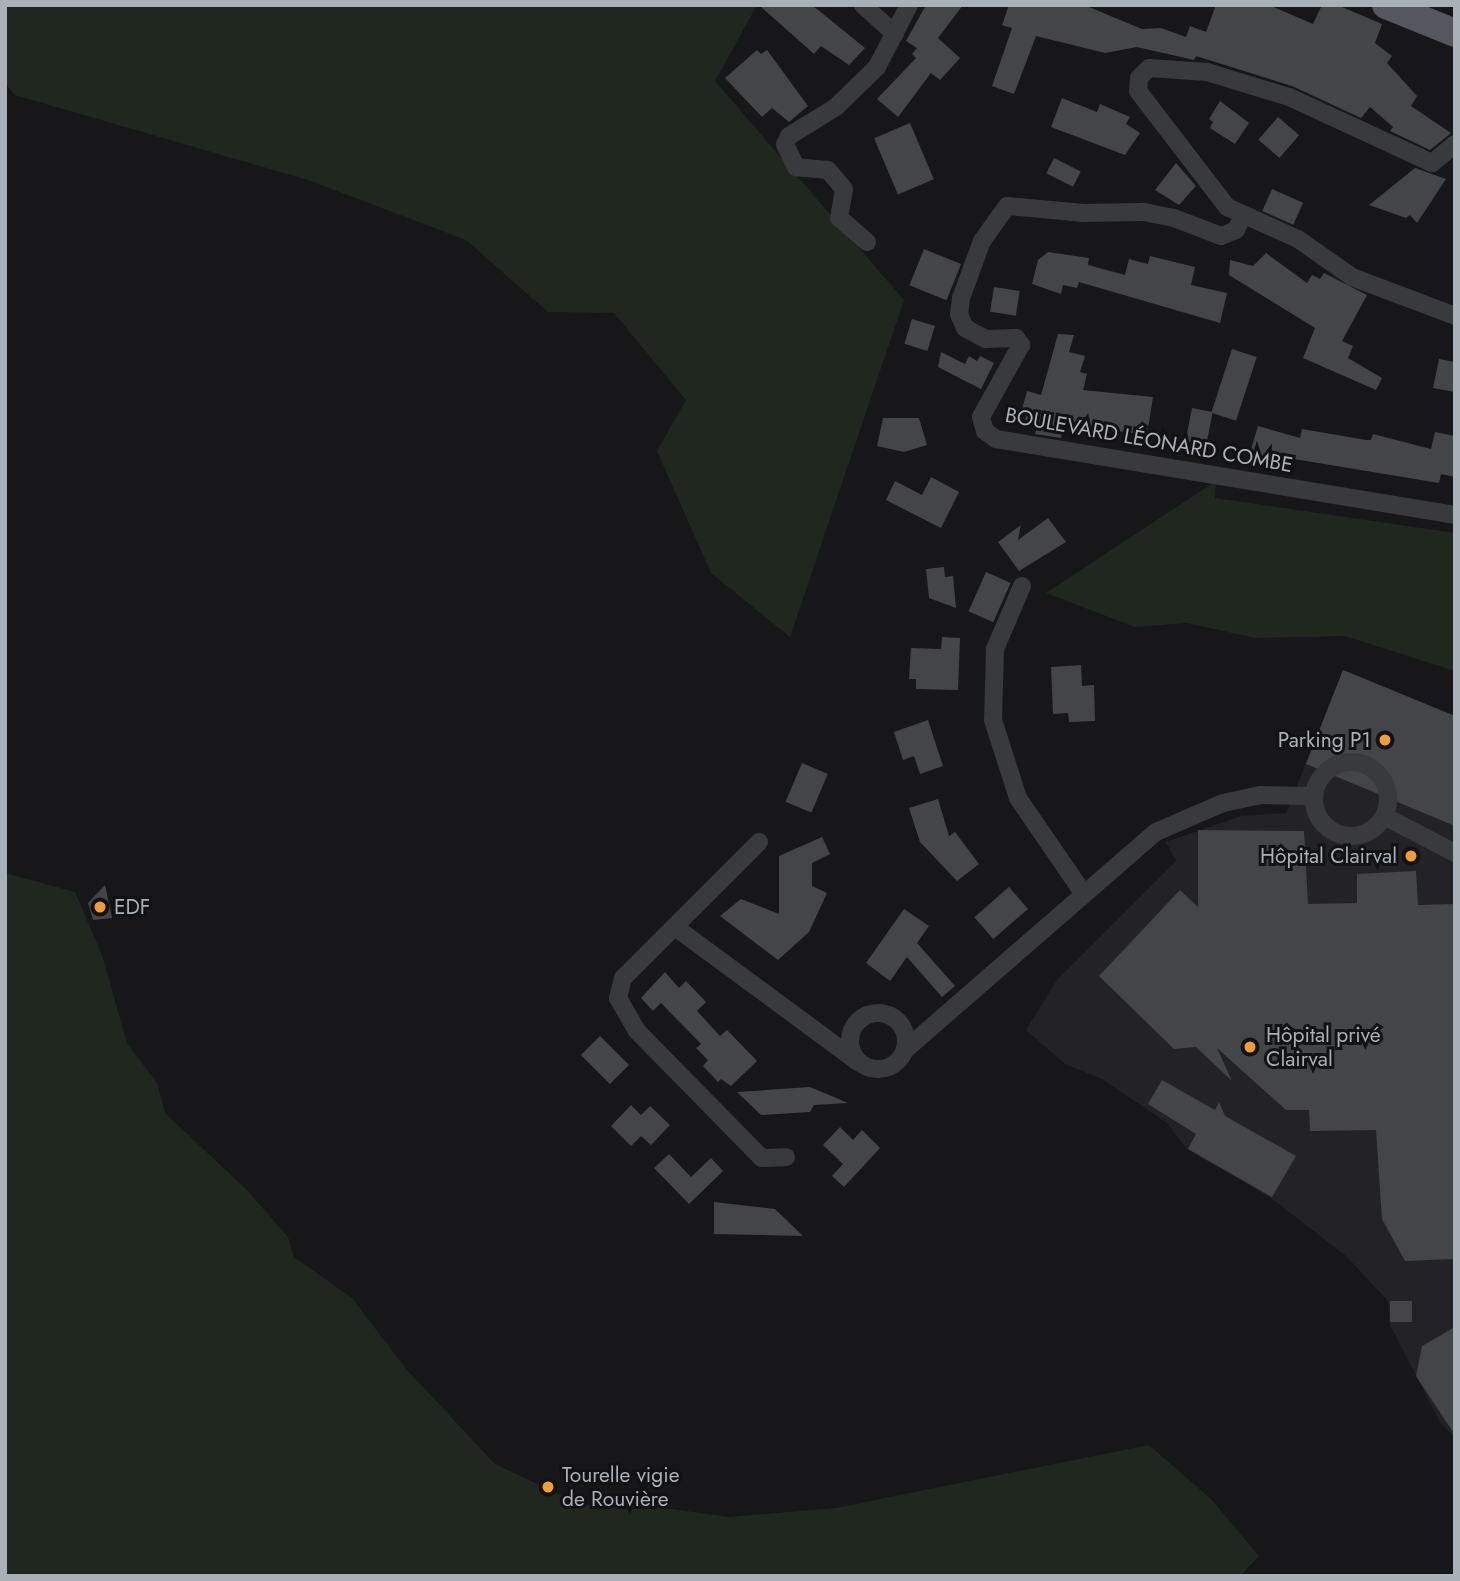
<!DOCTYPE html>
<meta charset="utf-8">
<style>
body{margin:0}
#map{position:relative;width:1460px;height:1581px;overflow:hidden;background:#171719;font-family:Jost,sans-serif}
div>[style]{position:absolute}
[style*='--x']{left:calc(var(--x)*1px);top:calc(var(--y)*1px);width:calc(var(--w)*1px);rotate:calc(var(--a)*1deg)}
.built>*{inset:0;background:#232326}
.green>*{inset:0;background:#1f271f}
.building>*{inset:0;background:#434549;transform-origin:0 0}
.street>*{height:18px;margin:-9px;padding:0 9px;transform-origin:9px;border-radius:9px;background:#383a3e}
.street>.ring{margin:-9px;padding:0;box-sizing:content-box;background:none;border:18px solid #383a3e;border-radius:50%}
.primary>*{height:28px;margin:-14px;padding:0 14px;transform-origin:14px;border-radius:14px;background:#54575d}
.dots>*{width:19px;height:19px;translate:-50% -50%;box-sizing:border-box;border:4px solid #121214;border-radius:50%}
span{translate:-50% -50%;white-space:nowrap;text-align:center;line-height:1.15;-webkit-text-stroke:6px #121214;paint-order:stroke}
.street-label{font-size:21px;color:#a9b0b8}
.poi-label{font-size:21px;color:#a9b0b8}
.right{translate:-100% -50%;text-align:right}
.left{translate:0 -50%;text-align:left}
.frame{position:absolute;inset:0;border:7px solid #a9b0b8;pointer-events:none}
</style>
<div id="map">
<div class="built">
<i style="clip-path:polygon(1343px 670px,1455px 716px,1455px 1438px,1440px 1422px,1390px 1325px,1388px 1301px,1346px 1256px,1271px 1198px,1187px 1149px,1167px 1123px,1102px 1079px,1065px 1064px,1026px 1030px,1057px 980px,1176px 861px,1166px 842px,1241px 816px,1286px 813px)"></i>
</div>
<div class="green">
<i style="clip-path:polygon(5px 5px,757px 5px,715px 81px,904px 300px,790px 637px,711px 573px,657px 451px,686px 400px,614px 313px,548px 312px,466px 240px,308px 180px,15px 95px,5px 83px)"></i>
<i style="clip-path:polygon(1216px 481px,1215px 498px,1455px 533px,1455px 671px,1345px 636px,1255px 638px,1187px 623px,1135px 627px,1046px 593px)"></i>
<i style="clip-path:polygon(5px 873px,75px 892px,102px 955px,127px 1043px,157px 1083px,165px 1113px,248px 1191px,288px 1237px,294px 1257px,352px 1298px,407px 1370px,495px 1464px,582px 1505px,630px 1503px,728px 1517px,836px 1508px,1149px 1445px,1211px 1499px,1259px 1556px,1240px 1576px,5px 1576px)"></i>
</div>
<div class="building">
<i style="clip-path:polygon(759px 5px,812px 5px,865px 48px,849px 65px,821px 46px,814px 54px)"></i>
<i style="clip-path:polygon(926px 5px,963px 5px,938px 38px,960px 58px,940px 80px,931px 73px,898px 117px,877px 99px,916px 58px,912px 54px,917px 48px,906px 41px)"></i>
<i style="clip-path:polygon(1009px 5px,1084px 5px,1142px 29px,1161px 28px,1186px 37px,1190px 26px,1206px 32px,1216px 5px,1269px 5px,1313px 24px,1322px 5px,1342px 7px,1382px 24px,1375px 43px,1392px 56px,1387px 63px,1417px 96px,1411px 106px,1451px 133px,1430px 150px,1390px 131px,1393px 127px,1370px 107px,1361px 118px,1292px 86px,1196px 56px,1194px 60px,1137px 47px,1105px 53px,1036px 36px,1014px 94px,992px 86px,1012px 28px,1002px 25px)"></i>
<i style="clip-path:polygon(757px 50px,761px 54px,767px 50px,808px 106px,789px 122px,772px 108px,762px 117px,725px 78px)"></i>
<i style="clip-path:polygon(1062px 98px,1097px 112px,1100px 104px,1130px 117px,1126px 124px,1140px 133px,1125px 155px,1051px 127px)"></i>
<i style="clip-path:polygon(1220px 101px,1249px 123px,1235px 144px,1210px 128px,1213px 122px,1209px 119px)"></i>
<i style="left:1278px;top:117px;width:28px;height:30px;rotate:41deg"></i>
<i style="left:910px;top:123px;width:61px;height:39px;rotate:67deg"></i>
<i style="left:1054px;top:158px;width:30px;height:17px;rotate:27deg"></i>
<i style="clip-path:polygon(1176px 163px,1196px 186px,1179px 205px,1155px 190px)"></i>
<i style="clip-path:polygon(1415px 168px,1446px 179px,1417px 223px,1410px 215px,1406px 218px,1369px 205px)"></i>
<i style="left:1272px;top:189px;width:34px;height:24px;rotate:24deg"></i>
<i style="left:924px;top:249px;width:40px;height:39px;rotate:22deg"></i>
<i style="clip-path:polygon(1048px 252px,1089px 258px,1088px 265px,1125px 275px,1129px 259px,1148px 264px,1150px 256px,1195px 267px,1191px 285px,1227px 293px,1220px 323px,1079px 282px,1077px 288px,1063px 285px,1061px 294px,1032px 284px,1038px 260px)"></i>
<i style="clip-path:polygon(1266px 253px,1307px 283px,1312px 275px,1320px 279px,1324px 273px,1367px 295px,1342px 341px,1353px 346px,1348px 358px,1382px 378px,1376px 390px,1303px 358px,1315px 328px,1229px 275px,1230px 260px,1253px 266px)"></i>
<i style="left:994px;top:287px;width:26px;height:25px;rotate:9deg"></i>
<i style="left:912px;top:319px;width:24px;height:26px;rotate:17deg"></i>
<i style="clip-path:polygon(1058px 334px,1074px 335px,1069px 352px,1085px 356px,1080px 372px,1087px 374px,1083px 390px,1153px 397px,1147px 435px,1065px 424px,1061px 438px,1035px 434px,1038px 423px,1025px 420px,1027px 414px,1021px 413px,1027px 391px,1041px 395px)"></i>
<i style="left:1232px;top:349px;width:26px;height:67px;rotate:18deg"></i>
<i style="clip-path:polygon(941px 352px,965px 364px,969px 356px,977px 361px,980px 356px,994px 363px,981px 389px,938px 367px)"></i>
<i style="clip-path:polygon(1439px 359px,1455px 362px,1455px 392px,1433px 388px)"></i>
<i style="left:1192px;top:408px;width:21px;height:34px;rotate:11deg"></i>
<i style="clip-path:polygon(883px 418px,919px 418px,927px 445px,904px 452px,877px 446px)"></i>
<i style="clip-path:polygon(1258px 426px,1300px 438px,1302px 429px,1366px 440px,1371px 440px,1373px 434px,1431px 449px,1435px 432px,1455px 436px,1455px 477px,1441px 474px,1439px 483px,1288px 458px,1286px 472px,1248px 459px)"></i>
<i style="clip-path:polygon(931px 477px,959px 492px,941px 528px,886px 500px,895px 481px,922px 495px)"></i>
<i style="clip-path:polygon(1048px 518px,1066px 542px,1019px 571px,998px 542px,1021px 525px,1018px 540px)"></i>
<i style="clip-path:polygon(944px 567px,945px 577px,953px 576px,956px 608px,929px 598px,926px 569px)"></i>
<i style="left:986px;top:572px;width:27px;height:43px;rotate:24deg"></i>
<i style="clip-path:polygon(942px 637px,960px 638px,958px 690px,916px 689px,916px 679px,909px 679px,911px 648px,941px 649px)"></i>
<i style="clip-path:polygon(1081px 665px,1082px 686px,1094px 685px,1095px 721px,1069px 722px,1068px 713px,1053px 714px,1051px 667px)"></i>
<i style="clip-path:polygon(1343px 670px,1455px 716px,1455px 826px,1306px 764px)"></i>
<i style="clip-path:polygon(928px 720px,943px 766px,920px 774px,914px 756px,903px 760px,894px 732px)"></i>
<i style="left:802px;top:763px;width:28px;height:42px;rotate:23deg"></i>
<i style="clip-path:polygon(938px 799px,949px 836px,955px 832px,979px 864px,957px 881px,920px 842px,909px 808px)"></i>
<i style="clip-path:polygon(1198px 830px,1304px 831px,1308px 904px,1357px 903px,1357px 874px,1416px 871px,1418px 905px,1455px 904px,1455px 1259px,1405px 1261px,1382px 1219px,1376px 1130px,1310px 1131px,1309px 1110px,1286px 1110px,1217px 1048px,1232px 1081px,1196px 1047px,1174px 1049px,1099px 976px,1180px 890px,1198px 907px)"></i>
<i style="clip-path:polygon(822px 837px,830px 854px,812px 863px,812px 886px,827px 893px,809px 932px,778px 960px,720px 916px,741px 899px,779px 914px,779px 856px)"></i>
<i style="clip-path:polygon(105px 885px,112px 918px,93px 920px,88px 903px)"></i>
<i style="left:1009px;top:887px;width:29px;height:46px;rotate:49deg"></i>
<i style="clip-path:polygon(904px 909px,929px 926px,917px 943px,955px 986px,942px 997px,907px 957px,890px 981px,866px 963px)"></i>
<i style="clip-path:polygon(665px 972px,679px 988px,686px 981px,706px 1002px,697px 1011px,720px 1036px,727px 1030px,757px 1061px,731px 1086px,721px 1079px,718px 1082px,703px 1066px,708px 1060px,696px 1048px,701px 1044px,661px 1003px,653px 1011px,641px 998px)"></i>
<i style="left:600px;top:1036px;width:41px;height:27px;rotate:45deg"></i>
<i style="clip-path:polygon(1162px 1080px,1215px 1110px,1219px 1102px,1225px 1116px,1296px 1156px,1272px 1197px,1188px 1149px,1196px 1134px,1148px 1104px)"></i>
<i style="clip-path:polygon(810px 1087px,848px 1103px,814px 1105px,810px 1112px,761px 1115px,737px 1092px)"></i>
<i style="clip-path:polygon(631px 1105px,641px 1115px,650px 1106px,670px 1125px,651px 1145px,641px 1136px,631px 1146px,611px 1126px)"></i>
<i style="clip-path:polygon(840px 1127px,853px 1140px,862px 1130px,880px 1148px,844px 1187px,832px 1176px,843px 1164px,823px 1145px)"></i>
<i style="clip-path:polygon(669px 1154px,691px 1177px,711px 1158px,723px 1171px,689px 1204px,654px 1168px)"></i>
<i style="clip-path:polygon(714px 1202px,775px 1209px,803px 1236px,714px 1234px)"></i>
<i style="left:1390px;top:1301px;width:22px;height:21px"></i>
<i style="clip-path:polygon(1455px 1327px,1455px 1435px,1416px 1376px,1422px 1346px)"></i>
</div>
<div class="street">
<i style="--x:863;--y:5;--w:43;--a:42.2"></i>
<i style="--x:1455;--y:144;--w:30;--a:140"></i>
<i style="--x:1432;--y:163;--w:157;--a:-155.2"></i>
<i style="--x:1289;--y:97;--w:86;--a:-163"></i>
<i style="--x:1207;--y:72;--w:58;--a:-176.1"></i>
<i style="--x:1149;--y:68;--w:14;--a:135"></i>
<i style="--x:1139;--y:78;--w:13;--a:94"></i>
<i style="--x:1138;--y:91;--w:146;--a:52.5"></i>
<i style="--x:1227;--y:207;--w:78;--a:24.3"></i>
<i style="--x:1298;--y:239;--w:66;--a:35.1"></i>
<i style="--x:1352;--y:277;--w:110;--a:20.7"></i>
<i style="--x:1243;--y:216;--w:16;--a:117"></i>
<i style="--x:1236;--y:230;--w:16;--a:158"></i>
<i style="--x:1221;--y:236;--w:50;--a:-159"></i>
<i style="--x:1174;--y:218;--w:33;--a:-169"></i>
<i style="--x:1142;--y:212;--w:58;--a:179"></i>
<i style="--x:1084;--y:213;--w:77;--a:-174.8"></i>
<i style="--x:1007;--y:206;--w:43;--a:125.5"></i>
<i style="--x:982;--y:241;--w:61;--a:110.2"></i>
<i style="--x:961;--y:298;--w:16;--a:97"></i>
<i style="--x:959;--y:314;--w:15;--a:67"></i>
<i style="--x:965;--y:328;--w:24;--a:28"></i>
<i style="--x:986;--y:339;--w:30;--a:-2"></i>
<i style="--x:1016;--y:338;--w:9;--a:54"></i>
<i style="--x:1021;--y:345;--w:82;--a:119.1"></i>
<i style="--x:981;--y:417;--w:15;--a:74"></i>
<i style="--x:985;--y:431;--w:14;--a:36"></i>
<i style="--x:996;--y:439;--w:465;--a:9.4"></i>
<i style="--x:867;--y:242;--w:37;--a:-139"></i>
<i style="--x:839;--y:218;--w:29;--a:-80"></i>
<i style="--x:844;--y:189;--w:25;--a:-130"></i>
<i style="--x:828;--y:170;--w:32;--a:-175"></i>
<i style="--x:796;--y:167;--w:25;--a:-116"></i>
<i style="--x:785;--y:144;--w:9;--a:-63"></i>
<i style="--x:789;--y:136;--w:55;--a:-31.7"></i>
<i style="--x:836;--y:107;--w:57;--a:-44.3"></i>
<i style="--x:877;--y:67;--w:70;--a:-62.7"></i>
<i style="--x:1022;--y:586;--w:69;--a:113.2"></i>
<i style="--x:995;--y:649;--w:71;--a:91.6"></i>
<i style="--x:993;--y:720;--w:82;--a:72.2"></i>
<i style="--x:1018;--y:798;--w:115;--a:55.6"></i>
<i class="ring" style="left:1314px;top:762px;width:56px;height:56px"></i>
<i style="--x:1384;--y:816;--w:80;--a:27.5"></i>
<i style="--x:759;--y:842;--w:192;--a:135"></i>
<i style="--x:623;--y:978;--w:21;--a:104"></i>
<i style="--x:618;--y:998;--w:38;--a:60"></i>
<i style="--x:637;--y:1031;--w:178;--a:45.5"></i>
<i style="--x:762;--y:1158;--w:24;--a:-2"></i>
<i style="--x:675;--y:927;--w:227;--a:36.4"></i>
<i class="ring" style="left:850px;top:1013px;width:38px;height:38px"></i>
<i style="--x:905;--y:1050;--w:332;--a:-41"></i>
<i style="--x:1156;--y:832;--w:73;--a:-23.4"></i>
<i style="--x:1223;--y:803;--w:38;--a:-12"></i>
<i style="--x:1260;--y:795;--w:54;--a:1.1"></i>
</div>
<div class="primary">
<i style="--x:1386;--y:5;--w:74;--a:22.1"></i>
</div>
<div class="dots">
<i style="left:1385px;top:740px;background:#ef9c39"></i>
<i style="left:1411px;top:856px;background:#ef9c39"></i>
<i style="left:100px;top:907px;background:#ef9c39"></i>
<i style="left:1250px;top:1047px;background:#ef9c39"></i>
<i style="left:548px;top:1487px;background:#ef9c39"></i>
</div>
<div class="street-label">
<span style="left:1149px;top:440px;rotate:10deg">BOULEVARD LÉONARD COMBE</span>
</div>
<div class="poi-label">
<span class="right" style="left:1371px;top:740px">Parking P1</span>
<span class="right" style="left:1397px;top:856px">Hôpital Clairval</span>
<span class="left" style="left:114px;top:907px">EDF</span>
<span class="left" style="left:1266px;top:1047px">Hôpital privé<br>Clairval</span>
<span class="left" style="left:562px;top:1487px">Tourelle vigie<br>de Rouvière</span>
</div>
<div class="frame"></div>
</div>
